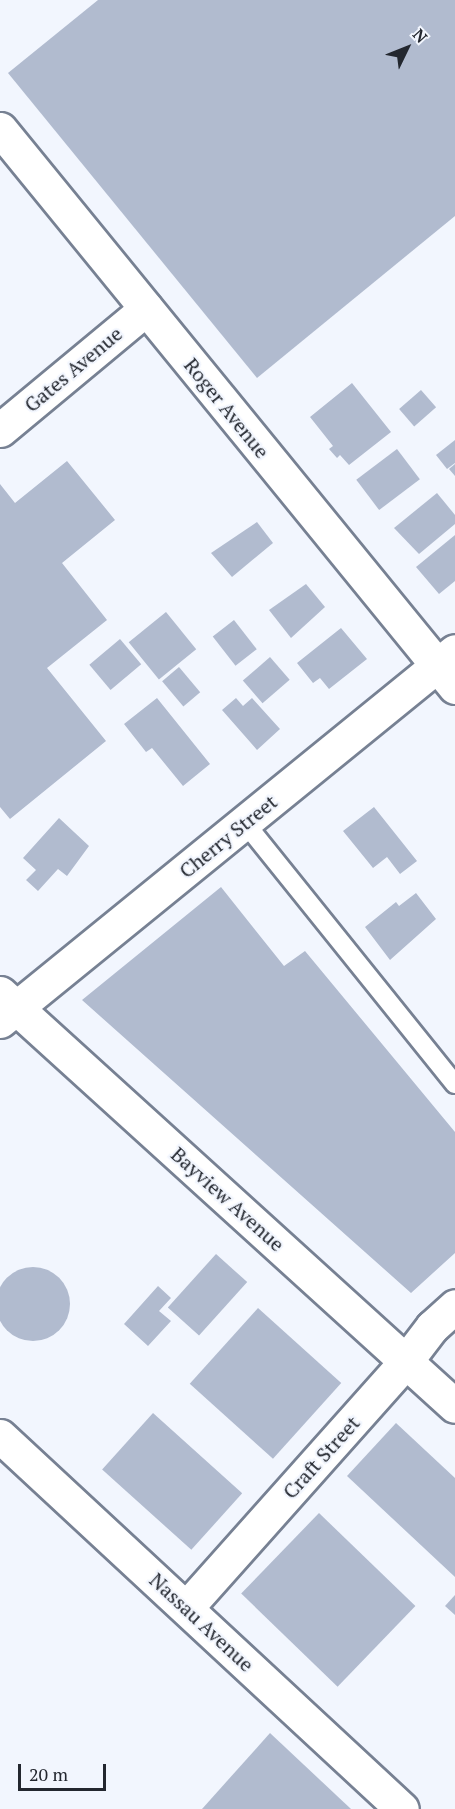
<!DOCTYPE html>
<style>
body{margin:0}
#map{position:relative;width:455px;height:1809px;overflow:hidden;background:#f2f6fe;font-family:"PT Serif",serif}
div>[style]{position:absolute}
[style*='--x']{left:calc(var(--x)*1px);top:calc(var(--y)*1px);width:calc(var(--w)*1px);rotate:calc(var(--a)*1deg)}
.building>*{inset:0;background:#b1bbcf;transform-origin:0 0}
.round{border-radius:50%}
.roads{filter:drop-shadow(2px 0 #778193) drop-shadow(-2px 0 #778193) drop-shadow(0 2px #778193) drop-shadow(0 -2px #778193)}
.service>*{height:18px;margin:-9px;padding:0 9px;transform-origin:9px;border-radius:9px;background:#fff}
.minor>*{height:33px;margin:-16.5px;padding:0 16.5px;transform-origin:16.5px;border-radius:16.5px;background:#fff}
.tertiary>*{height:33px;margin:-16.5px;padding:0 16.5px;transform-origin:16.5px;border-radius:16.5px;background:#fff}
span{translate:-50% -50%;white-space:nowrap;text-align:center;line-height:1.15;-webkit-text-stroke:4.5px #f2f6fe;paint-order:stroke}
.street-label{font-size:20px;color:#23272f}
.north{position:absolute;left:377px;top:18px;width:60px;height:60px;-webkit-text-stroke:4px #f2f6fe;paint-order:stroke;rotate:47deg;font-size:16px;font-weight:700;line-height:24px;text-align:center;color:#23272f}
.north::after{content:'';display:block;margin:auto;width:21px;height:27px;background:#23272f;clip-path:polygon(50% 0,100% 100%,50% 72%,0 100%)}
.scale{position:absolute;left:18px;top:1764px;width:88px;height:27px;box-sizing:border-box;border:3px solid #23272f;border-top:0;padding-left:8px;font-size:18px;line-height:21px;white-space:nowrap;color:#23272f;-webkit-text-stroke:4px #f2f6fe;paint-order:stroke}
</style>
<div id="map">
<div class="building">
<i style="clip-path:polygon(98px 0,455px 0,455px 216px,257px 378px,8px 73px)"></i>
<i style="clip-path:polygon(352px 383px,391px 432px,349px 465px,340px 455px,337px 458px,329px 449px,333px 446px,310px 417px)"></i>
<i style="left:421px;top:390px;width:23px;height:29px;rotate:49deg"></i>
<i style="clip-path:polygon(455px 440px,455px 463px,447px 469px,436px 455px)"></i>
<i style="left:397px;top:449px;width:38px;height:51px;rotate:53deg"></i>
<i style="clip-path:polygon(67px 461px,115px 520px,62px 563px,107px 620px,47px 668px,106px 741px,10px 819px,0 807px,0 484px,15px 503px)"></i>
<i style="clip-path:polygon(455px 464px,455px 476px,449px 469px)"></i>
<i style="clip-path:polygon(437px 493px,455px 515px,455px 524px,419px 554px,394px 528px)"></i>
<i style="clip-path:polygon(257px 522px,273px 543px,232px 577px,211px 553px)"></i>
<i style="clip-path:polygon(455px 535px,455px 581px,439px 594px,416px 567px)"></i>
<i style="clip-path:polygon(306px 584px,325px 607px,291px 638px,269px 610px)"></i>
<i style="left:166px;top:612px;width:48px;height:48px;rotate:51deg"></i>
<i style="left:234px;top:620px;width:37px;height:27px;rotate:52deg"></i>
<i style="clip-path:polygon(341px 628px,367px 659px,329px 689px,320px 678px,313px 683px,297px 663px)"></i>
<i style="left:120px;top:639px;width:33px;height:40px;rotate:50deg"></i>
<i style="left:270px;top:657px;width:30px;height:36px;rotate:49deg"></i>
<i style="left:179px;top:667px;width:33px;height:22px;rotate:50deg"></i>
<i style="clip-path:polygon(157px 698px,210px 764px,183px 786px,152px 748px,146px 752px,124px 724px)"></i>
<i style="clip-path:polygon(236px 698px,243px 706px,252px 698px,280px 729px,257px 750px,222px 710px)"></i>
<i style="clip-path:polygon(374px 807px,417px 861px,400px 874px,387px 857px,373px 868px,343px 831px)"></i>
<i style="clip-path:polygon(59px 818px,89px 846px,67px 876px,58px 869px,38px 891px,26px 880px,36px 870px,23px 858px)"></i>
<i style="clip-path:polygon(221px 887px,284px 966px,305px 951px,455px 1132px,455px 1253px,411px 1293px,82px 1000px)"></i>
<i style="clip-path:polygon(416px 893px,436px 919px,390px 960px,365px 927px,396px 902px,399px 906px)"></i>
<i style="left:216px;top:1254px;width:42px;height:72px;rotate:42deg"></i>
<i class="round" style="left:-4px;top:1267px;width:74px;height:74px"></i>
<i style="clip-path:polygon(158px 1286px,171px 1298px,159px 1311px,171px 1321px,148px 1346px,124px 1324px)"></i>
<i style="left:258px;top:1308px;width:112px;height:102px;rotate:42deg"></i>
<i style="left:153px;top:1413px;width:120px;height:76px;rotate:42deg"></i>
<i style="clip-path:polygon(396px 1423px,455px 1478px,455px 1577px,347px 1476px)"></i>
<i style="left:319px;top:1513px;width:134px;height:112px;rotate:44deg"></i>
<i style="clip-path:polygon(455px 1595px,455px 1615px,445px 1606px)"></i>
<i style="clip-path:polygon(270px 1733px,351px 1809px,202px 1809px)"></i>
</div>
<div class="roads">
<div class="service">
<i style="--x:245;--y:823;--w:335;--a:51.2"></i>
</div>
<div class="minor">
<i style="--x:0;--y:430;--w:190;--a:-39.7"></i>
<i style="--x:0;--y:1021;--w:586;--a:-39.12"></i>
<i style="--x:0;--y:1436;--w:548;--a:42.86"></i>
<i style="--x:187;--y:1607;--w:329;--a:-48.3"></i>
<i style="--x:406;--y:1361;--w:43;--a:-52.6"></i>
<i style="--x:432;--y:1327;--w:31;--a:-42"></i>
</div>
<div class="tertiary">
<i style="--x:0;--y:129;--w:720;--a:50.81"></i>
<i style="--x:0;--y:993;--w:614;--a:42.23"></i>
</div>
</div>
<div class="street-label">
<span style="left:73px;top:369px;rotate:-40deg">Gates Avenue</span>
<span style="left:227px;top:408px;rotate:51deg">Roger Avenue</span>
<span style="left:228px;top:836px;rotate:-39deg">Cherry Street</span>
<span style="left:228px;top:1199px;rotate:42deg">Bayview Avenue</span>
<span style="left:321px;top:1457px;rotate:-48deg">Craft Street</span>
<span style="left:202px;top:1622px;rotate:43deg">Nassau Avenue</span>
</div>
<div class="north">N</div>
<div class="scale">20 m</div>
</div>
